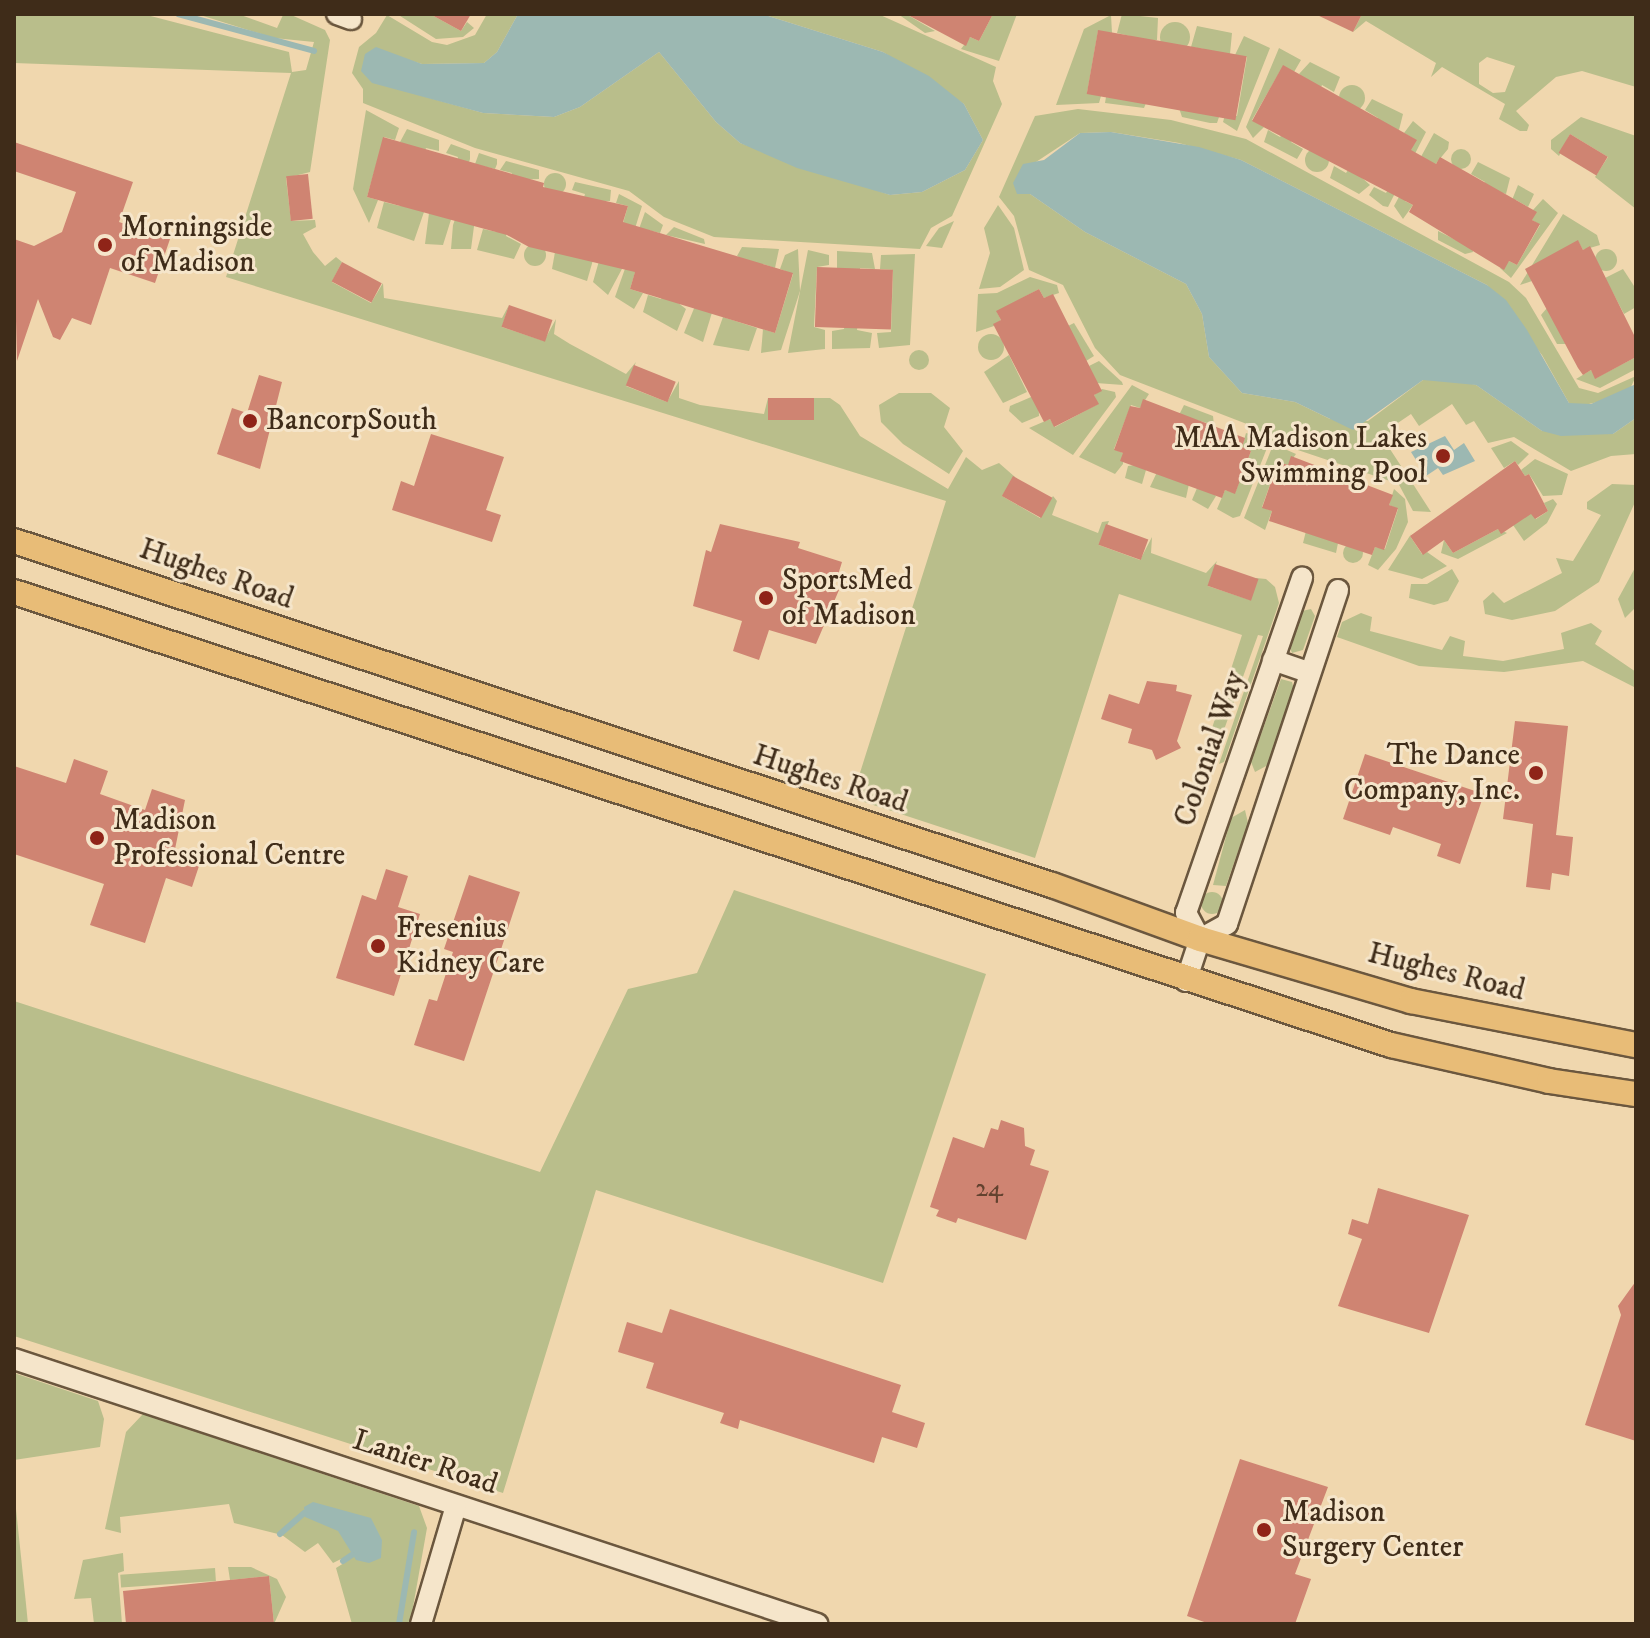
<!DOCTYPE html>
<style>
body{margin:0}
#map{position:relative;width:1650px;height:1638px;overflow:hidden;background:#f0d7ae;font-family:"IM FELL DW Pica",serif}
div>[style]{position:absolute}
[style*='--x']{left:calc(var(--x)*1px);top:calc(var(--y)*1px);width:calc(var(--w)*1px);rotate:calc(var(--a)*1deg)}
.green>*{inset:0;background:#b9be8b;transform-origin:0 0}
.round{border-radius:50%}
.water>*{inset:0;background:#9cb8b2}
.stream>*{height:6px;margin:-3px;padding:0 3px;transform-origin:3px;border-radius:3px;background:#9cb8b2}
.building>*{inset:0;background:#cf8472;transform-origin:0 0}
.roads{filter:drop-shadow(2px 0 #6b573e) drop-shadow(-2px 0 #6b573e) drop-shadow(0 2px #6b573e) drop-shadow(0 -2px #6b573e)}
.minor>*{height:20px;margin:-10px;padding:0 10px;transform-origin:10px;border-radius:10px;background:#f5e5ca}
.major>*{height:24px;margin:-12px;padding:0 12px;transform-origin:12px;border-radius:12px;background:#e8bc77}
.dots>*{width:22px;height:22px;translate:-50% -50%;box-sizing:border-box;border:4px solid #f5e5ca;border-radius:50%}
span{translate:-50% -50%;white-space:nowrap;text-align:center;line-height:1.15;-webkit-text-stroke:6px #f5e5ca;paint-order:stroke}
.number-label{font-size:26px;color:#63422f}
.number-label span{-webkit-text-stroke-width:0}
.poi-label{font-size:30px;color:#3f2c19}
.left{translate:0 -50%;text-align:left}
.right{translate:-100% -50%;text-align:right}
.street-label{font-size:30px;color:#3f2c19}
.frame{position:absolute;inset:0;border:16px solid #3f2c19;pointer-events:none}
</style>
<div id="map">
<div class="green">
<i style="clip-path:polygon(14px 14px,143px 14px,289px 52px,292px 72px,306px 70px,314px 42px,274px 38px,197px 14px,238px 14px,277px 28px,283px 15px,289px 14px,325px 30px,330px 40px,310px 172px,286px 178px,291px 221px,315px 220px,316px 227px,303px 234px,313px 252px,325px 266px,336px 257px,342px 262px,332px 282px,371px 303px,383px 283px,384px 298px,502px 318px,509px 305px,502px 327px,544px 341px,556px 319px,554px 334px,570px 344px,626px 374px,636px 362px,626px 386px,667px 402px,679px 381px,679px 398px,700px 405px,764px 414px,768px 398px,769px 420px,813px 420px,813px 398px,830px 398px,840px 405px,860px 436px,948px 489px,966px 457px,982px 470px,999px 463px,1015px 477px,1002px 496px,1040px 518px,1053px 496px,1057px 501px,1052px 515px,1098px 533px,1102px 522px,1109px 521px,1099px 545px,1140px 560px,1152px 537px,1151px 553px,1206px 573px,1217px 561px,1208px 586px,1250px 600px,1256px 578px,1266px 579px,1275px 587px,1279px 603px,1224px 762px,1219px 764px,1263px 636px,1258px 635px,1211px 766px,1204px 753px,1242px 635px,1119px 594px,1035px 858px,852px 798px,946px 501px,226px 277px,291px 73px,14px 63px)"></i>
<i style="clip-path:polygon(397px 14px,430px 14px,461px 31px,467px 22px,474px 28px,463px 37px,436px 39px)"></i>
<i style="clip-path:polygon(487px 14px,518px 14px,497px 52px,484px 63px,422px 64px,398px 57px,373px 82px,483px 113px,554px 117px,580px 107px,659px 52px,716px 122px,740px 143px,890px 195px,922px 192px,965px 170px,983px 140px,964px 104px,883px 52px,762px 14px,878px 14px,996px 67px,993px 81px,1002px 104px,952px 216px,931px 228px,920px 249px,714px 237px,664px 217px,629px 191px,475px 148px,363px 103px,363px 89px,352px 73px,359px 47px,376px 33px,387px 15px,432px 42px,447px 45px,475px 35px)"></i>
<i style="clip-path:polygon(898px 14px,906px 14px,935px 31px,925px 33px)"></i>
<i style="clip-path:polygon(993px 14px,1017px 14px,999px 61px,961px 49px,970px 37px,979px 41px)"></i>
<i style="clip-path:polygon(1122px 14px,1158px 18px,1157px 40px,1129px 43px,1130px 36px,1117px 33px)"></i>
<i style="clip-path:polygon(evenodd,1362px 14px,1636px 14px,1636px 87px,1582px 71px,1556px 77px,1516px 111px,1529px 125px,1527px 131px,1520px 131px,1499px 119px,1505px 104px,1442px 67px,1431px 77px,1436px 63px,1366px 21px,1353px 32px,1362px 14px,1487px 57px,1515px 66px,1505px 92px,1493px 93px,1479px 84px,1479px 63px,1487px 57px)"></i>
<i style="clip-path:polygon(1111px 15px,1112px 33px,1098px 31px,1087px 93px,1101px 96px,1099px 103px,1056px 105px,1084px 29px)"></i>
<i class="round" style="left:1160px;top:22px;width:30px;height:30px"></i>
<i style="clip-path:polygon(1197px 26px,1232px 33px,1230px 54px,1204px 56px,1204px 49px,1191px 47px)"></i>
<i style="clip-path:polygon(1244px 36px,1270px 48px,1237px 131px,1223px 122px,1225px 115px,1237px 116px,1247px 57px,1235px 55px)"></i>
<i style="clip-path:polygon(1279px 48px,1301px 60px,1294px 72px,1283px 66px,1252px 120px,1264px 127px,1253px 138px,1246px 127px)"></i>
<i style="clip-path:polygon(1310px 62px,1340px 77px,1334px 92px,1322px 85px,1319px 92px,1299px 74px)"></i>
<i class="round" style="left:1339px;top:85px;width:26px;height:26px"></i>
<i style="clip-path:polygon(1122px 91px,1130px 100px,1146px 103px,1144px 108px,1105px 103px,1106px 97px,1120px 99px)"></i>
<i style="clip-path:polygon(1372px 99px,1403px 114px,1399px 130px,1376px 123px,1378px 118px,1365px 110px)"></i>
<i style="clip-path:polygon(1179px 108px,1220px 114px,1217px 123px,1210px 123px,1182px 117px)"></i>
<i style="clip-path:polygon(evenodd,1078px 109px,1171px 120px,1246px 139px,1509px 282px,1526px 298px,1579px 388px,1598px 393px,1636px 376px,1630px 389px,1609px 398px,1613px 434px,1636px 418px,1636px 454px,1611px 456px,1571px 471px,1514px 437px,1488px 443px,1474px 421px,1466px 425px,1452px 404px,1419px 426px,1411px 414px,1389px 429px,1396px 441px,1388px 446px,1401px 466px,1390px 481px,1274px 442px,1252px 426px,1120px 375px,1095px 348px,1063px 285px,1029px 270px,1014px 216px,999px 197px,1035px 116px,1078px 109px,1111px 132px,1179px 143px,1241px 160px,1487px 285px,1542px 355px,1569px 403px,1575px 407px,1598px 402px,1542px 431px,1476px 385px,1452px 379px,1423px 380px,1368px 421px,1330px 419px,1295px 402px,1242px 393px,1209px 357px,1202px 314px,1186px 284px,1085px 232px,1030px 194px,1036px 162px,1080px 133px,1111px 132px)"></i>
<i style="clip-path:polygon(366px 110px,399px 128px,395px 140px,384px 137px,367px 197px,378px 200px,369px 223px,353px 189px)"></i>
<i style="clip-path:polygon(1581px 117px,1636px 136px,1636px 209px,1595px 177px,1608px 157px,1570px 134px,1559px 156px,1551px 149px,1551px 140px)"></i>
<i style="clip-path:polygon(1413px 121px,1426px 132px,1388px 207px,1383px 206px,1369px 195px,1374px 187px,1386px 193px,1416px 140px,1404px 133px)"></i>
<i style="clip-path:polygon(407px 129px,439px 140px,439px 151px,426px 148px,424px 154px,400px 142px)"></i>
<i style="clip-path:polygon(1268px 130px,1280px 137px,1285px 131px,1294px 136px,1291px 142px,1303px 149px,1297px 159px,1264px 142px)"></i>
<i style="clip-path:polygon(1434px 133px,1449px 142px,1448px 149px,1405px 201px,1413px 205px,1403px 219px,1394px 206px)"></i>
<i style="clip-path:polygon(451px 144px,470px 151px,470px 159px,443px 245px,425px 244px,429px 213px,442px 216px,458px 157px,446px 153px)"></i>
<i class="round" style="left:1305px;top:148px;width:24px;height:24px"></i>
<i class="round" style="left:1451px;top:149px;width:20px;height:20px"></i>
<i style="clip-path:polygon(479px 153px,497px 159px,497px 164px,495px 169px,482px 166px,471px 249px,451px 249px,453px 225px)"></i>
<i style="clip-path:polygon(506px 161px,539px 170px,539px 179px,510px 180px,512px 173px,500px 170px)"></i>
<i style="clip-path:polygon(1478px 162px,1510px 178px,1506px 194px,1481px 188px,1485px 182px,1471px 174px)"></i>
<i style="clip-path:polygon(1334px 166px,1346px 173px,1350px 167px,1370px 185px,1359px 194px,1330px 178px)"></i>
<i class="round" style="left:544px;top:173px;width:22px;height:22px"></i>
<i style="clip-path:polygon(575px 182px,611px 190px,610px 201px,583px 201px,585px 194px,572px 190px)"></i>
<i style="clip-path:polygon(1518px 185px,1534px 194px,1528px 207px,1516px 200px,1510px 205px)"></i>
<i style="clip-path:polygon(619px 194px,642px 206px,623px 267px,608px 295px,593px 282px,599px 261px,611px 264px,628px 206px,616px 203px)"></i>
<i style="clip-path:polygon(1543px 199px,1558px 213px,1511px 278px,1500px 268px,1509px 261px,1517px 265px,1540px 225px,1532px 220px,1533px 210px)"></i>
<i style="clip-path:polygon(402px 200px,424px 212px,414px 241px,377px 228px,384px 202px,400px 206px)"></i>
<i style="clip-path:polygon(998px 205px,1014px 228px,1024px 270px,1000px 287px,979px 289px,990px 253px,984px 228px)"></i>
<i style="clip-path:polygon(645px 212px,663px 225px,660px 233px,648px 230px,630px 289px,643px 293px,634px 309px,615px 297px)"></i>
<i style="clip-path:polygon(1563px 214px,1597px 235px,1600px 245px,1583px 250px,1578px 241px,1532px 281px,1520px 285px)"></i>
<i style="clip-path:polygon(954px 221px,942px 248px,926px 246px,939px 228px)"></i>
<i style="clip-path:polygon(499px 226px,508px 228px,506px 236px,521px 244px,514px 259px,477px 250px,483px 229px,497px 232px)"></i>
<i style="clip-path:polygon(674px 227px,704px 239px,705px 244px,666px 235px)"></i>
<i style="clip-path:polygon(1438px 231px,1472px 248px,1473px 252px,1465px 254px,1438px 240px)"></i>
<i class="round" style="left:524px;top:244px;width:22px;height:22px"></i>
<i style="clip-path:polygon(742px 247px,779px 249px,775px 268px,763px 264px,760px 269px,737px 256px)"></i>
<i class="round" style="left:1595px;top:249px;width:22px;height:22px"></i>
<i style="clip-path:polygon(798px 249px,800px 291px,781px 350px,761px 353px,763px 329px,775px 333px,793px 274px,780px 269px,785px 255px)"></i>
<i style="clip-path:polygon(808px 250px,829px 255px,829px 265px,817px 267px,814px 327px,825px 330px,825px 349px,788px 353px)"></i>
<i style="clip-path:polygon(837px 251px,872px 253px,875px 269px,860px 268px,860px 275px,837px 268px)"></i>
<i style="clip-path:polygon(555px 252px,593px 260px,587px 281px,552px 269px)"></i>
<i style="clip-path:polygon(915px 254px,910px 345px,879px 348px,877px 333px,891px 332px,893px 270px,880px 269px,881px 255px)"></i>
<i style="clip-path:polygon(1623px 269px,1636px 289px,1636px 307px,1624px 314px,1605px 278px)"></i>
<i style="clip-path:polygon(1030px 277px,1057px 285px,1059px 293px,1044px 298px,1039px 289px,997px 312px,1001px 320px,994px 326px,976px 332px,978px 294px,997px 293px)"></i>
<i style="clip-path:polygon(664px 292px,686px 309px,677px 331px,643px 312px,648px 295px,661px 299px)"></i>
<i style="clip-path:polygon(697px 301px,714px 306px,703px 342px,684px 333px)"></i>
<i style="clip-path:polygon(1547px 308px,1566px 344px,1557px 344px,1541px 315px)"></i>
<i style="clip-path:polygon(723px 317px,757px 328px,749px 351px,713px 345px)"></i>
<i style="clip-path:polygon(845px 323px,858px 323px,857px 330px,872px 333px,870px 348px,832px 349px,832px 331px,844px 329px)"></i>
<i style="clip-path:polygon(1074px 323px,1094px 356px,1086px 361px,1068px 326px)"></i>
<i class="round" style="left:978px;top:334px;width:26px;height:26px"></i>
<i class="round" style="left:909px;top:350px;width:20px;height:20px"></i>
<i style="clip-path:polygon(1009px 355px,1027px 392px,1003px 403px,984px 372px)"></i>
<i style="clip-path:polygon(1636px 357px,1636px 369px,1600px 388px,1576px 379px,1591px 370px,1596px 378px)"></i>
<i style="clip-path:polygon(1099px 361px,1122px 382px,1123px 385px,1096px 383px,1089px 366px)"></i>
<i style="clip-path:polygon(1132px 385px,1149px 394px,1140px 408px,1131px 405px,1114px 449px,1123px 453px,1123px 464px,1115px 474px,1079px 457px)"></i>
<i style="clip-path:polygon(1102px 389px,1115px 392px,1116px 397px,1073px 455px,1029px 428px,1050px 419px,1055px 427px,1098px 404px,1094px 395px)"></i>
<i style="clip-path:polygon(899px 393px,931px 393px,950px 408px,944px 427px,963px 451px,949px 474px,903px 444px,881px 422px,879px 405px)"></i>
<i style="clip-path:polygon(1038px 394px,1039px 416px,1022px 423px,1009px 411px,1010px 406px)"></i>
<i style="clip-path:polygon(1184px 405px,1213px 416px,1214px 425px,1179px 415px)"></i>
<i style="clip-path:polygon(1246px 433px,1262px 439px,1267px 448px,1240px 516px,1233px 518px,1217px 509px,1225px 490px,1235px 493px,1251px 451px,1242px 447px)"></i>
<i style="clip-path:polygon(1511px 441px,1529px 454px,1518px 465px,1515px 461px,1504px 468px,1491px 448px)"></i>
<i style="clip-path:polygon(1278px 446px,1296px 454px,1288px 465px,1278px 462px,1262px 507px,1272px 511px,1265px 530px,1244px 518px,1271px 450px)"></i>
<i style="clip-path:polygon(1535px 459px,1568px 474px,1562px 495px,1543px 496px,1529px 474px,1525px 476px,1521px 470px)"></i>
<i style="clip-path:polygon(1148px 463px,1142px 484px,1125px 478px,1128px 466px)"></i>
<i style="clip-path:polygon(1404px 470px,1431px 512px,1413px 511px,1397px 481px)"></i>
<i style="clip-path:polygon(1157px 472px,1189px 484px,1186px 498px,1150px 487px)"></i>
<i style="clip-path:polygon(1200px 481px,1216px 496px,1208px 509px,1192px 500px)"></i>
<i style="clip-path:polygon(1612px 484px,1636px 485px,1636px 500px,1599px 582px,1555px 611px,1512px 620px,1485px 614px,1483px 601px,1493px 592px,1504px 603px,1562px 573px,1556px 558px,1573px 561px,1601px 515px,1587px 509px,1587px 502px)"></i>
<i style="clip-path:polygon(1394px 489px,1405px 499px,1408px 522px,1396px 549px,1378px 570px,1368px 565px,1375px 547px,1385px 549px,1398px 509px,1389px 505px)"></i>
<i style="clip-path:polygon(1553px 499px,1557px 504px,1547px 523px,1524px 541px,1513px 525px,1529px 510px,1536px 519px,1548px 511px,1544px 503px)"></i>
<i style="clip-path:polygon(1498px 529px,1507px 533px,1458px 559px,1441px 553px,1444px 540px,1453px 553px)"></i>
<i style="clip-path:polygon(1306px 531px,1338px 543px,1336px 553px,1303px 543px)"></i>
<i style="clip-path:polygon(1413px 531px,1410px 536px,1422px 554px,1427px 552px,1447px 566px,1422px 579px,1388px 570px)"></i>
<i class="round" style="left:1343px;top:543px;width:20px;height:20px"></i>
<i style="clip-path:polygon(1636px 566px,1636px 607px,1625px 618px,1618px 599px)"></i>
<i style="clip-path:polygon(1452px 569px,1459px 581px,1448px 601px,1434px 605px,1409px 598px,1411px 584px,1427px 584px)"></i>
<i style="clip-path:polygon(1311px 609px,1315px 616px,1303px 650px,1292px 653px,1289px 645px,1302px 611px)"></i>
<i style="clip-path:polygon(1361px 613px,1372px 617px,1370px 631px,1442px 650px,1450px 636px,1465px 641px,1463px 656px,1503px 661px,1564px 649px,1561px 633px,1591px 623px,1602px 631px,1595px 644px,1636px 672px,1636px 688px,1583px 661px,1504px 672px,1419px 666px,1337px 637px,1342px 622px)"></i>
<i style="clip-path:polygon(1281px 679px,1292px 682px,1294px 690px,1268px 765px,1255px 772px,1251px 762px)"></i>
<i style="clip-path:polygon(1245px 810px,1248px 823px,1226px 886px,1213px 885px,1231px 818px)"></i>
<i style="clip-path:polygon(734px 890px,986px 974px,883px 1283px,596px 1190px,503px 1493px,14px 1336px,14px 1001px,540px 1172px,628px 989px,697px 973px)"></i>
<i class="round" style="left:1201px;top:892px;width:22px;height:22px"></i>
<i style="clip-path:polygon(14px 1373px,98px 1401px,104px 1419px,100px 1447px,14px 1460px)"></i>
<i style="clip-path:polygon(143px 1414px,419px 1506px,427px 1528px,410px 1624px,352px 1624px,336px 1568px,344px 1563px,341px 1559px,333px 1563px,318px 1543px,305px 1552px,282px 1535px,234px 1523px,229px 1504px,120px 1517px,121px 1533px,105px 1529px,126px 1432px)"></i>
<i style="clip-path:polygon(14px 1490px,26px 1604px,28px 1624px,14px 1624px)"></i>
<i style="clip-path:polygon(123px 1553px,124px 1571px,118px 1573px,122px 1624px,94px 1624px,91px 1598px,74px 1599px,83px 1560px)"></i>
<i style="clip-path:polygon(228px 1567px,251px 1567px,277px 1579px,286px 1597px,274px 1624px,269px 1576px,230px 1580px)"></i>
<i style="left:215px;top:1568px;width:13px;height:95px;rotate:86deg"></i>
</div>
<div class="water">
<i style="clip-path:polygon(518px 14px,762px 14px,883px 52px,929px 76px,964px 104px,983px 140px,965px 170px,922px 192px,890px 195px,797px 168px,740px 143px,716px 122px,659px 52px,580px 107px,554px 117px,483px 113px,372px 83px,361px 71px,365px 54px,376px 47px,422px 64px,484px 63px,497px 52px)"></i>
<i style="clip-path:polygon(1111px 132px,1199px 147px,1241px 160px,1487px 285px,1506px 300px,1527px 330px,1569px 403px,1591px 404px,1636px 384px,1636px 418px,1613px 434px,1561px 436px,1542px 431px,1476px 385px,1423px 380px,1353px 430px,1295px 402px,1242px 393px,1209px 357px,1202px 314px,1186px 284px,1085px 232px,1030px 194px,1017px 194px,1013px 183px,1023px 164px,1044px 160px,1080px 133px)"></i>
<i style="clip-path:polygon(1445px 436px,1454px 450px,1464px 443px,1475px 461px,1443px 475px,1438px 468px,1426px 476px,1411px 452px)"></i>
<i style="clip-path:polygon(313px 1502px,371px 1518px,382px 1540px,381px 1558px,369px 1563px,356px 1560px,338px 1531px,305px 1517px,304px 1507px)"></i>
</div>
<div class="stream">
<i style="--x:178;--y:14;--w:141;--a:15.2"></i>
<i style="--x:280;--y:1534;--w:32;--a:-41"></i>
<i style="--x:343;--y:1561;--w:11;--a:-34"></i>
<i style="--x:399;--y:1624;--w:93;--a:-80.7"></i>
</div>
<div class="building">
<i style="clip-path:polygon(430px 14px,471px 14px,461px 31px)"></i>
<i style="clip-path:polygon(906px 14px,993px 14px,979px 41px,970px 37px,966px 46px)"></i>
<i style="clip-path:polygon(1315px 14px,1362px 14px,1353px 32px)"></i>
<i style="left:1098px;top:30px;width:151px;height:65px;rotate:10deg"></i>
<i style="clip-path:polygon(1283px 65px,1417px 140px,1411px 150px,1436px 164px,1440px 157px,1537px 212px,1532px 220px,1540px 224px,1517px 265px,1509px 261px,1504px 270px,1409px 212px,1413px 205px,1252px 121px)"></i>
<i style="left:1570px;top:134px;width:44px;height:22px;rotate:31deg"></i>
<i style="clip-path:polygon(383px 137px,544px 183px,543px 187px,628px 206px,623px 222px,793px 273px,775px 333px,630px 289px,635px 272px,529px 247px,507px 235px,367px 197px)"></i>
<i style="clip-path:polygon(14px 142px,133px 182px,119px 222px,170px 239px,155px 283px,110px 268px,91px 325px,72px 318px,60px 340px,53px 337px,38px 299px,17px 361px,14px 239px,34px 246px,62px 232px,76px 192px,14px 171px)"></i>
<i style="left:308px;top:174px;width:45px;height:22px;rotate:84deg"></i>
<i style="clip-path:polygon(1578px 240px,1583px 250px,1590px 246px,1636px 339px,1636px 357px,1595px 379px,1591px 370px,1583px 375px,1578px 368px,1525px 269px)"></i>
<i style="left:342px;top:262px;width:45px;height:22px;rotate:28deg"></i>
<i style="left:817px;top:267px;width:76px;height:60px;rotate:2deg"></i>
<i style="clip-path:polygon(1039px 289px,1044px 298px,1053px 294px,1102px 391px,1094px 395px,1099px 404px,1054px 427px,1050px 419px,1044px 422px,993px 324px,1001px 320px,996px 311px)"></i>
<i style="left:509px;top:305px;width:46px;height:23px;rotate:19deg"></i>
<i style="left:634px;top:365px;width:45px;height:22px;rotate:22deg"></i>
<i style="clip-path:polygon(259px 375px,282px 382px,260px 469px,217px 454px,232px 408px,247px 413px)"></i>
<i style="left:768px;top:398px;width:46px;height:22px"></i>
<i style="clip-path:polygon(1143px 399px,1245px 438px,1242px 447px,1251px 451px,1235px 494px,1225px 490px,1222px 498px,1120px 461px,1123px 453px,1114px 450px,1130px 406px,1140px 408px)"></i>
<i style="clip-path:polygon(431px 434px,504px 457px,486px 510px,501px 515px,492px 542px,392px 510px,401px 481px,414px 486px)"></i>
<i style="clip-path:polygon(1291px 456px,1393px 495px,1389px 505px,1398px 508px,1384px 550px,1375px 547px,1372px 555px,1269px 521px,1272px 511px,1262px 508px,1278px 462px,1288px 465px)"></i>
<i style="clip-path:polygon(1515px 461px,1525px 476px,1529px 474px,1548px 511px,1535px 519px,1531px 514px,1501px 534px,1498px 529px,1453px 553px,1444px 540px,1423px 555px,1410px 536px)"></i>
<i style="left:1013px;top:476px;width:45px;height:23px;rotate:29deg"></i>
<i style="clip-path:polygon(720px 524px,800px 542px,798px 548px,842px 562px,834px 588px,839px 590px,816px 644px,769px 630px,759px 660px,733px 651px,742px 621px,693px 606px,706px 550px,711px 552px)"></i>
<i style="left:1106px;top:524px;width:45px;height:22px;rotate:20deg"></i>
<i style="left:1215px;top:564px;width:46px;height:23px;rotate:19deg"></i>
<i style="clip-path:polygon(1147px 681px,1177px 685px,1176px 691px,1192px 695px,1177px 741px,1181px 748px,1156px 760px,1152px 750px,1128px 743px,1132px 729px,1101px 719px,1109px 694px,1139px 704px)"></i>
<i style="clip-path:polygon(1515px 721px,1568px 726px,1556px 835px,1573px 837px,1569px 876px,1552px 873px,1550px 890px,1526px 887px,1533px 824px,1503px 819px)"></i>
<i style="clip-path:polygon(1365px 754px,1484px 794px,1460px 864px,1437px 856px,1441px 844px,1393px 827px,1390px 835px,1343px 819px)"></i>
<i style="clip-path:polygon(74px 759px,108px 771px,100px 794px,145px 810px,152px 789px,185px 800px,174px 854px,200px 863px,192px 887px,166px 878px,145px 943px,90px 925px,104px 884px,14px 854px,14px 766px,66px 783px)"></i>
<i style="clip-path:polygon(386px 869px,408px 876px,398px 907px,420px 914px,394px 996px,336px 978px,362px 895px,376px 900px)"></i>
<i style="clip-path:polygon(469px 875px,520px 892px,464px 1061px,414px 1045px,429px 999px,437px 1001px,453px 952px,444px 949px)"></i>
<i style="clip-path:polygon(1001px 1120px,1024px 1128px,1025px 1146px,1035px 1150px,1030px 1165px,1049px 1171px,1026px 1240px,958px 1218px,956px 1223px,936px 1216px,939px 1210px,930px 1207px,953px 1137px,984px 1148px,991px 1128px,998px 1130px)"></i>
<i style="clip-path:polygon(1378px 1188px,1469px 1215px,1429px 1333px,1338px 1306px,1362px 1239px,1348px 1234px,1352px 1219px,1368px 1224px)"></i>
<i style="clip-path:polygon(1636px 1281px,1636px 1441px,1585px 1425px,1621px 1315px,1618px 1306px)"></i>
<i style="clip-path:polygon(670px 1309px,901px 1385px,892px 1412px,925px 1423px,917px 1448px,882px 1437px,874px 1463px,740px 1420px,738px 1429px,720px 1423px,724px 1413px,646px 1388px,654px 1363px,618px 1352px,627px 1322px,662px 1333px)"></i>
<i style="clip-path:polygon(1240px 1459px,1328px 1487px,1295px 1574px,1311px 1579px,1295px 1624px,1210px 1624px,1187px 1616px)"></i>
<i style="clip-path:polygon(269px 1576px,274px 1624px,126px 1624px,123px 1591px)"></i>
</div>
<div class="roads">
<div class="minor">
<i style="--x:337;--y:14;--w:15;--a:20"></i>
<i style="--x:1273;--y:660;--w:39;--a:19"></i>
<i style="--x:1200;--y:939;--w:30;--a:-118"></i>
<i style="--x:1186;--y:913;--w:355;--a:-70.9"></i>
<i style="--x:1186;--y:981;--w:44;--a:-71.6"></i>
<i style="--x:1200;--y:939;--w:31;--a:-29"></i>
<i style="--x:1227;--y:924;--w:352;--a:-71.6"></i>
<i style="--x:14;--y:1359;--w:846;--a:18.26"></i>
<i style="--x:421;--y:1624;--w:123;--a:-73.5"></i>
</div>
<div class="major">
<i style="--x:14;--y:541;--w:1094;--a:18.34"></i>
<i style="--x:1052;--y:885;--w:158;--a:20"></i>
<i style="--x:1200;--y:939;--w:220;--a:16.4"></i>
<i style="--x:1411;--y:1001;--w:229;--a:11.1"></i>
<i style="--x:14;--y:592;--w:1450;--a:18.21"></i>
<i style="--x:1391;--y:1045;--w:162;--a:12.8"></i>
<i style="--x:1549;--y:1081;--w:88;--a:8.5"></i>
</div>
</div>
<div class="dots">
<i style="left:105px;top:245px;background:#8f2418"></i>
<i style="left:250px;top:421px;background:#8f2418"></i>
<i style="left:1443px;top:456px;background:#8f2418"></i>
<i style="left:766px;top:598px;background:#8f2418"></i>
<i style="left:1536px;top:773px;background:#8f2418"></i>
<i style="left:97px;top:838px;background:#8f2418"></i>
<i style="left:378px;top:946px;background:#8f2418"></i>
<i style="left:1264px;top:1530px;background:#8f2418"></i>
</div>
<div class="number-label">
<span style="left:989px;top:1189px">24</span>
</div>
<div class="poi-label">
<span class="left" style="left:121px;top:245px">Morningside<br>of Madison</span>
<span class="left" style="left:266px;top:421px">BancorpSouth</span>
<span class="right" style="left:1427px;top:456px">MAA Madison Lakes<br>Swimming Pool</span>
<span class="left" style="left:782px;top:598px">SportsMed<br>of Madison</span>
<span class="right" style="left:1520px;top:773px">The Dance<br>Company, Inc.</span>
<span class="left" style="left:113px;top:838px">Madison<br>Professional Centre</span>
<span class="left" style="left:396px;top:946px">Fresenius<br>Kidney Care</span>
<span class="left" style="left:1282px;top:1530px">Madison<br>Surgery Center</span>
</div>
<div class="street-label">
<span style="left:216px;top:575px;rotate:19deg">Hughes Road</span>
<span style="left:1211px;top:749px;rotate:-71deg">Colonial Way</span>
<span style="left:830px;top:780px;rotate:18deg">Hughes Road</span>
<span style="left:1446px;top:973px;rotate:14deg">Hughes Road</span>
<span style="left:425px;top:1463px;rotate:18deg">Lanier Road</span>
</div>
<div class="frame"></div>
</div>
